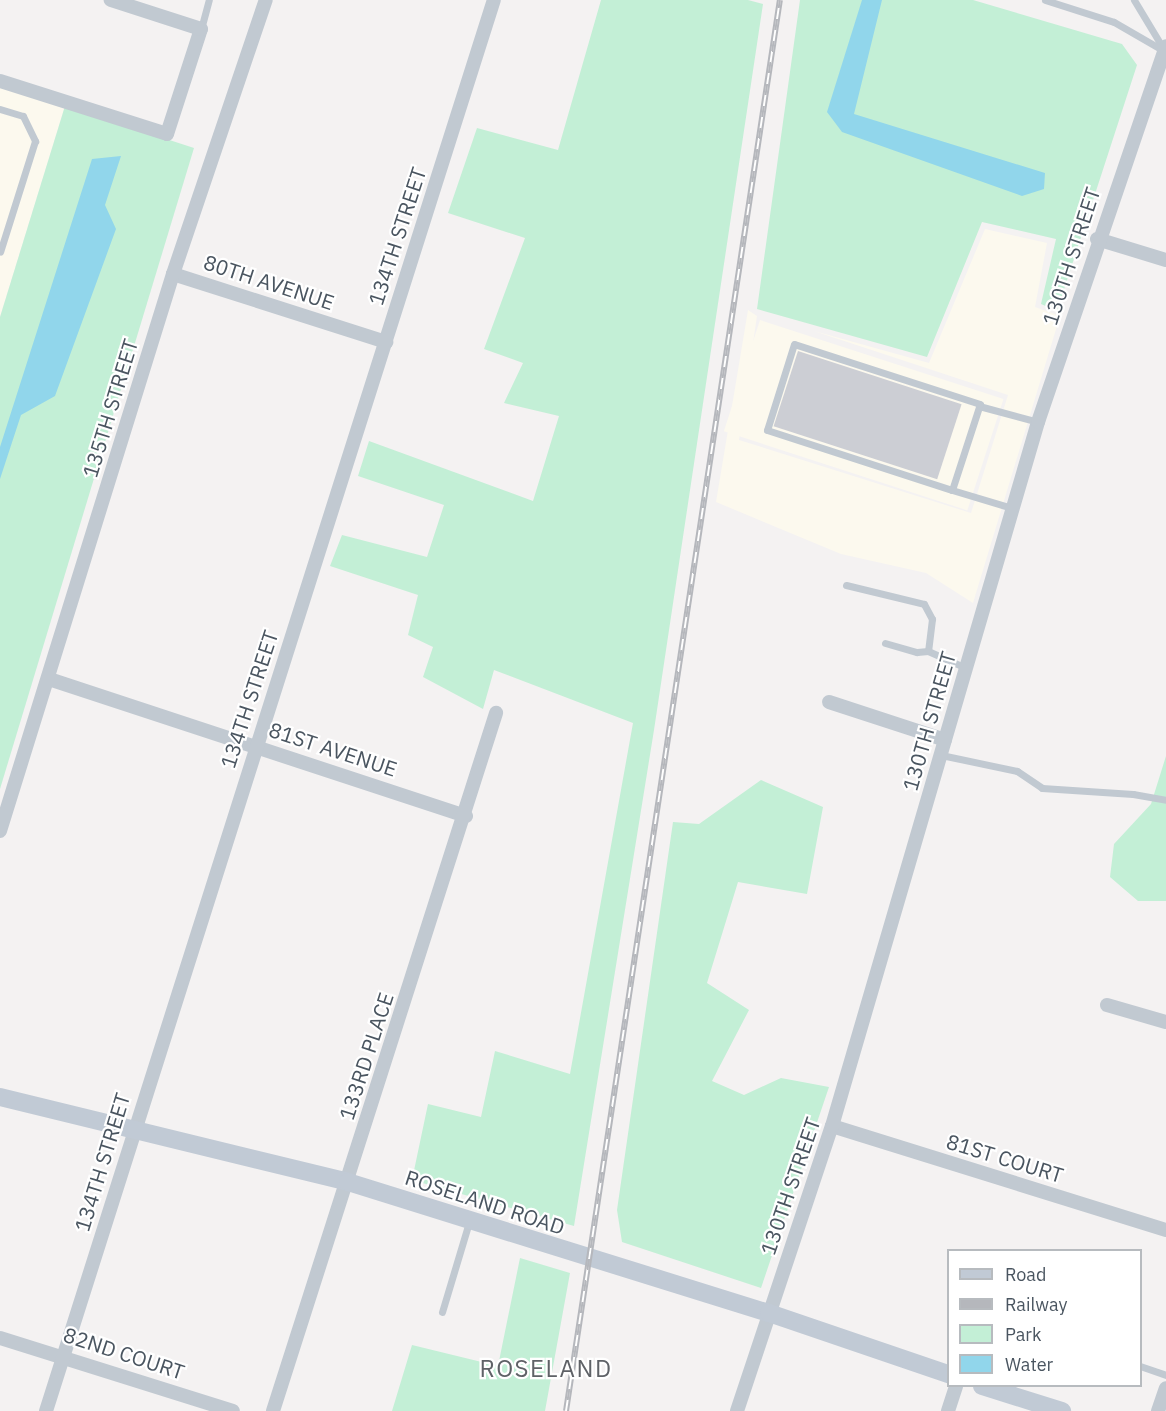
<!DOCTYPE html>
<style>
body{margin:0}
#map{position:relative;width:1166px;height:1411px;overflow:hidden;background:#f4f2f2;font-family:"IBM Plex Sans",sans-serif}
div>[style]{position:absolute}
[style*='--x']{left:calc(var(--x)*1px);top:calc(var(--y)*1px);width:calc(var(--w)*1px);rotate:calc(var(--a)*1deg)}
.commercial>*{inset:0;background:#fcf9ee;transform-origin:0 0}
.green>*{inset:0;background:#c3efd6}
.water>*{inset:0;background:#91d6eb}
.building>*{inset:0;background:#ccced4;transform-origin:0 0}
.lane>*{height:7px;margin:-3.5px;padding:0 3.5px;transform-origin:3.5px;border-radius:3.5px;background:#c1c9d1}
.street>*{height:14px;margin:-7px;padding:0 7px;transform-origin:7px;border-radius:7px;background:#c1c9d1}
.secondary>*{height:18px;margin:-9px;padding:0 9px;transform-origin:9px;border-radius:9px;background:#c1cad5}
.rail>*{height:6px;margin-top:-3px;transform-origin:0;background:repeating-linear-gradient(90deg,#fff 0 11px,#b5b7bc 0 22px);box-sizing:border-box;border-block:2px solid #b5b7bc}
span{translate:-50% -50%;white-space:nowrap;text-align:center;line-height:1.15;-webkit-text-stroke:4.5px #fff;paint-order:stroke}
.street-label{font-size:21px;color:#4a5560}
.quarter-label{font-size:24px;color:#5f6267;letter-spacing:1.5px}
.legend{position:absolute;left:947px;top:1249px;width:195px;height:138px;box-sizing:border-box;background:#fff;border:2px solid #b7bbbf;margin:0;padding:8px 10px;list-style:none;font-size:18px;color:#4a5560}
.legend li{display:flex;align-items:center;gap:12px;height:30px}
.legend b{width:30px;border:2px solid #b7bbbf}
</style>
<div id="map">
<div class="commercial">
<i style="clip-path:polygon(0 85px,65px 106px,0 317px)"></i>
<i style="clip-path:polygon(985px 229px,1047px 243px,1035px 307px,1060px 316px,973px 603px,926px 573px,841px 554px,716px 502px,748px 310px,757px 316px,739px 440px,971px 513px,1008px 395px,814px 331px,929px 363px)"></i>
<i style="left:760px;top:320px;width:256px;height:117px;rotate:18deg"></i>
</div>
<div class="green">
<i style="clip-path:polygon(601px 0,748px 0,763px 4px,654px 730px,574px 1226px,412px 1180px,428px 1104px,481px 1117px,495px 1051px,570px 1074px,633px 723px,494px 670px,483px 709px,423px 677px,433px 647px,408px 635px,418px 595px,330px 566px,342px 535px,427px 557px,444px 505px,358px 476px,369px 441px,533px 501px,559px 416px,504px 403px,523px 363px,484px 349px,525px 238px,448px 213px,477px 128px,558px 150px)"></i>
<i style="clip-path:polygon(800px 0,973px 0,1122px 44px,1137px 65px,1057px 311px,1041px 304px,1056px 239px,982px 222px,927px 357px,757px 309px)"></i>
<i style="clip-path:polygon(65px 106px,194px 148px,0 789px,0 317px)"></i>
<i style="clip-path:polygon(1166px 756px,1166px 901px,1138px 901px,1110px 877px,1114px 844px,1151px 804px)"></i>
<i style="clip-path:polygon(761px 780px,823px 807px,807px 894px,738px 882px,707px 983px,749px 1010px,712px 1081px,744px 1095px,781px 1078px,829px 1087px,761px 1288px,622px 1242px,617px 1210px,673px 822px,699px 824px)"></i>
<i style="clip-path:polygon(520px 1258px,570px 1273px,545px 1411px,392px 1411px,412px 1345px,498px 1366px)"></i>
</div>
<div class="water">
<i style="clip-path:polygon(862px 0,882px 0,854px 114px,1045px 173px,1044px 189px,1022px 196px,842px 132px,827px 112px)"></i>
<i style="clip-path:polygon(121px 156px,105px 205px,116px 229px,55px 396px,21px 415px,0 479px,0 447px,92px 159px)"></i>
</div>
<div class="building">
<i style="left:798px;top:351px;width:172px;height:79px;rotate:18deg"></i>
</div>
<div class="lane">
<i style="--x:1045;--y:0;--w:72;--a:17.7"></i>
<i style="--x:1114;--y:22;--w:58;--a:30.1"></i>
<i style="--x:1134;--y:0;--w:56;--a:58.9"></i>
<i style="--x:201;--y:29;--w:30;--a:-75"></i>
<i style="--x:0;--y:109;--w:24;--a:17"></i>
<i style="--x:23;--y:116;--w:28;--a:64"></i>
<i style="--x:35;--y:141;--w:116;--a:107.5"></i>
<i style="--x:979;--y:406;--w:61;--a:15.2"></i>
<i style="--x:952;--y:490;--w:90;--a:-72"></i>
<i style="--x:980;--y:404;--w:195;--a:-162.1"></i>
<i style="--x:794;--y:344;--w:90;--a:107.4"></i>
<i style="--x:767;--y:430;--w:194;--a:18"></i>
<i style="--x:952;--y:490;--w:63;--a:16.7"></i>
<i style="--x:846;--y:585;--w:80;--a:13.7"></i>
<i style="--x:924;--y:604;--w:17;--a:62"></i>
<i style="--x:932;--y:619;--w:32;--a:97"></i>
<i style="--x:928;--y:651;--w:42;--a:24.1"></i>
<i style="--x:885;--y:643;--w:33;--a:16"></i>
<i style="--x:917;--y:652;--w:11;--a:-5"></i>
<i style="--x:941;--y:755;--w:78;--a:11.9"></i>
<i style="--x:1017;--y:771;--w:30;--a:34"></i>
<i style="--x:1042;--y:788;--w:91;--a:3.8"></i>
<i style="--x:1133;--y:794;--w:34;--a:10"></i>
<i style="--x:442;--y:1312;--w:94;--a:-73.3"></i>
<i style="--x:1140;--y:1366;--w:28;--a:19"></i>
</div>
<div class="street">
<i style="--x:0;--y:81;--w:175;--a:17.6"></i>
<i style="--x:167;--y:134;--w:110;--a:-72.1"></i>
<i style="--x:201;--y:29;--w:95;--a:-162.1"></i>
<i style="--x:1097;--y:239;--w:72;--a:16.9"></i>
<i style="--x:173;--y:274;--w:224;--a:17.7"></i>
<i style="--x:49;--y:679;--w:439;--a:18.2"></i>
<i style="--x:829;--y:702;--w:122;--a:18.1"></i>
<i style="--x:0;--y:831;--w:583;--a:-72.75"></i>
<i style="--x:173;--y:274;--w:289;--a:-71.3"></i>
<i style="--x:1107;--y:1005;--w:61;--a:16.1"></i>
<i style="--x:832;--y:1126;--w:350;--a:17.3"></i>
<i style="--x:0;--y:1338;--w:244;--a:17.4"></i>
<i style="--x:46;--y:1411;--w:1480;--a:-72.39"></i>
<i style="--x:273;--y:1411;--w:733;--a:-72.28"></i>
<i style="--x:737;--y:1411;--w:300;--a:-71.6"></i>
<i style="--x:832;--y:1126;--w:734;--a:-73.69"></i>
<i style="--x:1038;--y:422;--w:397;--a:-71.2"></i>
<i style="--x:948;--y:1411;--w:26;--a:-72"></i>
<i style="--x:1158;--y:1411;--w:24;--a:-71"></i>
</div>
<div class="secondary">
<i style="--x:0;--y:1097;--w:358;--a:13.7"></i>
<i style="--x:348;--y:1182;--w:441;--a:17.3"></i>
<i style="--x:769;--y:1313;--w:189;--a:18.8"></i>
<i style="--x:982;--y:1386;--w:84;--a:17.4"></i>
</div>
<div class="rail">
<i style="--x:566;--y:1411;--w:1427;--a:-81.38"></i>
</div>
<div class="street-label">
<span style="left:397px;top:236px;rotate:-72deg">134TH STREET</span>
<span style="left:1071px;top:256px;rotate:-72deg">130TH STREET</span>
<span style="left:269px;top:282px;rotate:18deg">80TH AVENUE</span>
<span style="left:110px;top:408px;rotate:-73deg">135TH STREET</span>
<span style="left:249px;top:699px;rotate:-72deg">134TH STREET</span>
<span style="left:929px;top:721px;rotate:-74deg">130TH STREET</span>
<span style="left:333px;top:749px;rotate:18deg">81ST AVENUE</span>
<span style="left:366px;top:1056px;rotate:-72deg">133RD PLACE</span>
<span style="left:1005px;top:1158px;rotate:17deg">81ST COURT</span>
<span style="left:102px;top:1162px;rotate:-73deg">134TH STREET</span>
<span style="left:790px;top:1186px;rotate:-71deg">130TH STREET</span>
<span style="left:485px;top:1202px;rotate:18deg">ROSELAND ROAD</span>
<span style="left:124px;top:1353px;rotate:18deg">82ND COURT</span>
</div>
<div class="quarter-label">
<span style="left:546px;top:1369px">ROSELAND</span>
</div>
<ul class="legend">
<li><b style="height:8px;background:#c1cad5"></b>Road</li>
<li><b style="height:8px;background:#b5b7bc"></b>Railway</li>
<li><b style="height:16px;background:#c3efd6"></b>Park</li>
<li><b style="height:16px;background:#91d6eb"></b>Water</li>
</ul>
</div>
